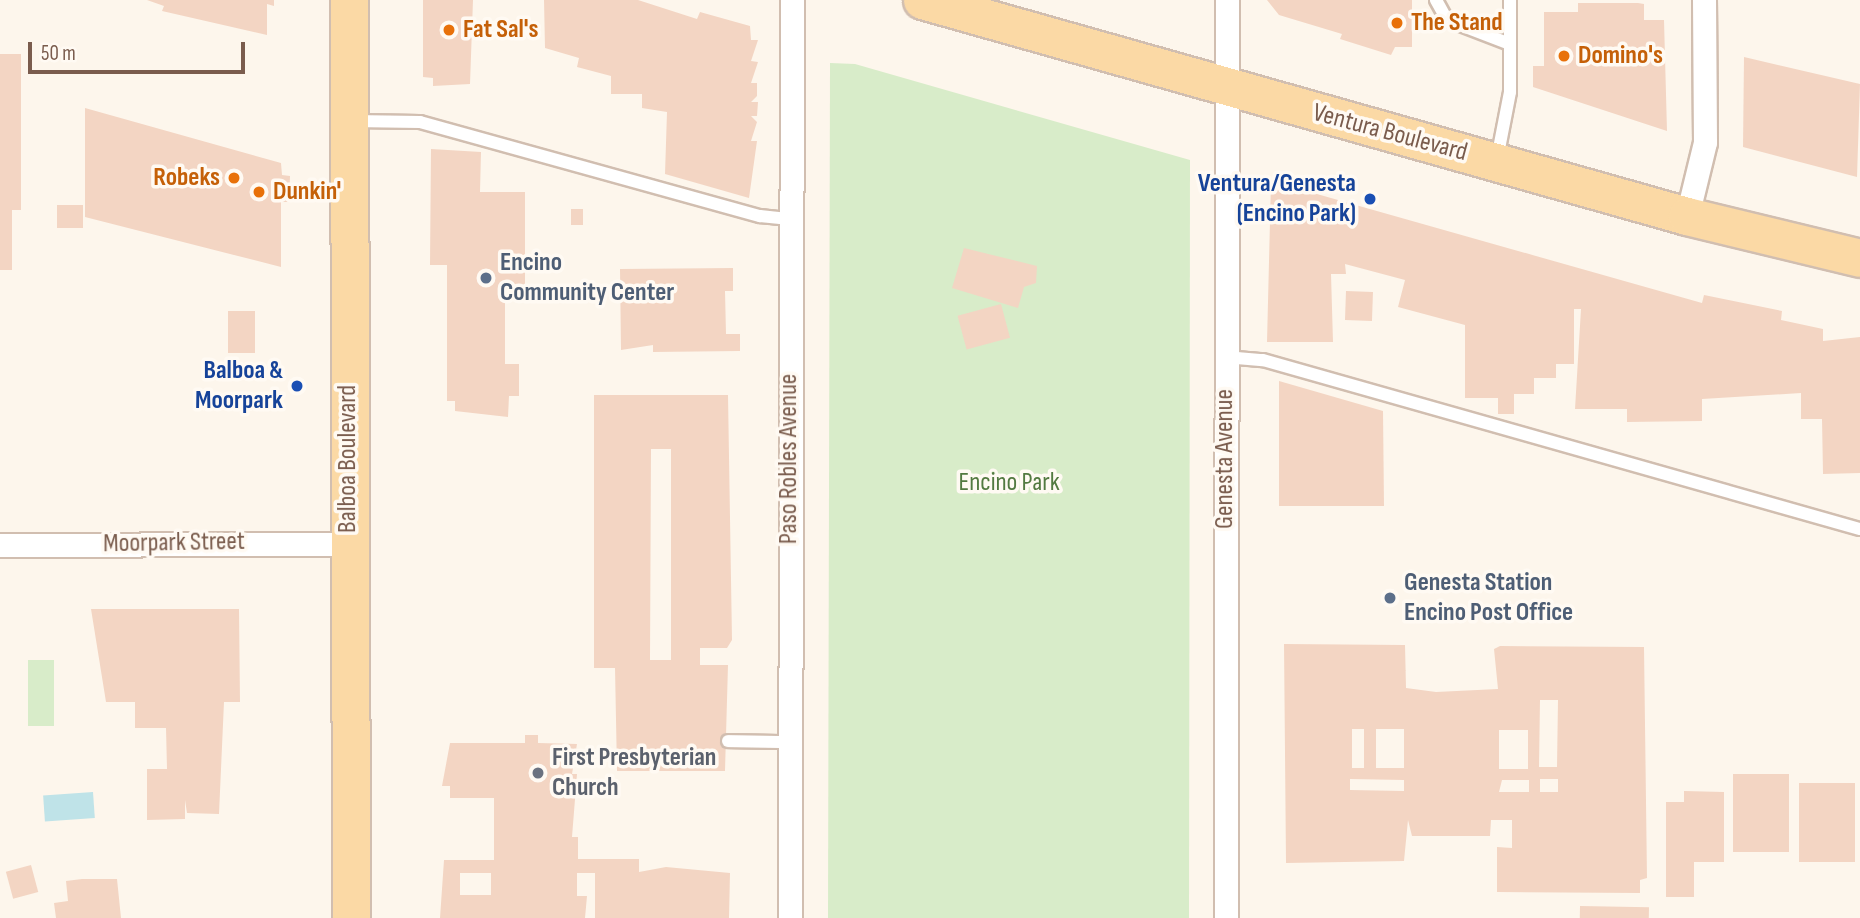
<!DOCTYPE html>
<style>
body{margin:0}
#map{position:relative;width:1860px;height:918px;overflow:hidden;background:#fdf6ec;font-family:"Sofia Sans Condensed",sans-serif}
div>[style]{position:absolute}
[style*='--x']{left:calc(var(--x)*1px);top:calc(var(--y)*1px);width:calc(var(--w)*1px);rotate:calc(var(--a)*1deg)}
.green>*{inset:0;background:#d8ecc9;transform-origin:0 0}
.water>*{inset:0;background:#bfe3e8;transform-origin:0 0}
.building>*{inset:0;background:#f3d5c3;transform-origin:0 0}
.roads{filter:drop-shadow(2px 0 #d1beb0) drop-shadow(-2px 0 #d1beb0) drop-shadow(0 2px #d1beb0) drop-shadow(0 -2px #d1beb0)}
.service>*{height:12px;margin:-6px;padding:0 6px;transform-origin:6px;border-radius:6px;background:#fff}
.minor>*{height:23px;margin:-11.5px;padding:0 11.5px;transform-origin:11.5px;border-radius:11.5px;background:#fff}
.primary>*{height:37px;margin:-18.5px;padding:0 18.5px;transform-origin:18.5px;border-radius:18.5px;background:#fbd9a5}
.dots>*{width:19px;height:19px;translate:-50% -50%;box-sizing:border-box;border:4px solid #fffaf3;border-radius:50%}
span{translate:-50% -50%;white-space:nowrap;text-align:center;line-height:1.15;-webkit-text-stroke:7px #fffaf3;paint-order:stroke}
.food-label{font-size:26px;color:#c56008;font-weight:700}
.left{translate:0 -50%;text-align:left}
.right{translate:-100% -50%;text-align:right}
.street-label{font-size:26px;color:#7a5c4d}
.transit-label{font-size:26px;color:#164399;font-weight:700}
.service-label{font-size:26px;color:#4e5e75;font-weight:700}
.park-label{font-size:26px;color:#537a41}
.worship-label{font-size:26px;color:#5b616d;font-weight:700}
.scale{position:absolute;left:28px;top:42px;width:217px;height:32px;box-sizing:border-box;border:4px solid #7a5c4d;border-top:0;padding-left:9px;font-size:21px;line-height:24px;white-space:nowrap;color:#7a5c4d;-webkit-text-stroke:5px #fffaf3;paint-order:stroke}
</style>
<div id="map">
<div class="green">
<i style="clip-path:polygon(830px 63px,855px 64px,1190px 160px,1189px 918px,828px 918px)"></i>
<i style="left:28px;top:660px;width:26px;height:66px"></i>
</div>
<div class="water">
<i style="left:93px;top:792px;width:26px;height:50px;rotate:86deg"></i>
</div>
<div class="building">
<i style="clip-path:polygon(147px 0,274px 0,274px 6px,267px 4px,267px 35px,162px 11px,164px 6px)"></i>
<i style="clip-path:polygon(423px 0,473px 0,470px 84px,433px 86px,433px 78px,423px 77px)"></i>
<i style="clip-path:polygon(544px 0,638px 0,697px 19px,700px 12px,750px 26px,751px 40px,758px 40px,751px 61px,758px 62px,751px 83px,757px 83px,757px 96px,751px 102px,758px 102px,757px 116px,751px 116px,757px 122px,751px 141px,757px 141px,749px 198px,665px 174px,667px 112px,642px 108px,642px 94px,611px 94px,611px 76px,577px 67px,579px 58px,545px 48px)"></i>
<i style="clip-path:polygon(1267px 0,1412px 0,1412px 47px,1395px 47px,1391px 55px,1340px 39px,1342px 34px,1279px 15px)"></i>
<i style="clip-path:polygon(1578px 3px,1638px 3px,1644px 4px,1644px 20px,1664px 20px,1667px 131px,1533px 87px,1533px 66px,1544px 66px,1544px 12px,1578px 12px)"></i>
<i style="clip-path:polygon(0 54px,21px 54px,21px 210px,12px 210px,12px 270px,0 270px)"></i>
<i style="clip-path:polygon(1744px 57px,1860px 84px,1857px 177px,1743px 147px)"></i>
<i style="clip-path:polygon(85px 108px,281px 163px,282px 175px,290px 176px,289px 202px,281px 202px,281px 267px,85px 217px)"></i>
<i style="clip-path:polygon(431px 149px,481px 152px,480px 192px,525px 192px,525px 291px,505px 291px,505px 364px,519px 364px,519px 396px,509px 396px,508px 417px,455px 411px,455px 401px,447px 401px,447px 265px,430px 265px)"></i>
<i style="clip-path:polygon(1271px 181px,1702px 303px,1704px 295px,1782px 311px,1781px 320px,1823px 329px,1823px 341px,1860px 337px,1860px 473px,1823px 474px,1822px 419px,1801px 419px,1801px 393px,1702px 399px,1702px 421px,1627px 422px,1627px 409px,1575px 409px,1581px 309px,1574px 309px,1574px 364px,1556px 364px,1556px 378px,1534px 378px,1534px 394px,1514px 394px,1514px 414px,1498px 414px,1498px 398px,1465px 398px,1465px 325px,1398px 307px,1405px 280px,1345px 264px,1346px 274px,1331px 274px,1333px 342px,1267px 342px)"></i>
<i style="left:57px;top:205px;width:26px;height:23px"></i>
<i style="left:571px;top:209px;width:12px;height:16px"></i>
<i style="clip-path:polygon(964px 248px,1037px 266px,1036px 283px,1024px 287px,1018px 308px,952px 288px)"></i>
<i style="clip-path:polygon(733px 268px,733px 291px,725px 291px,726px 334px,740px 334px,740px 351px,653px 352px,653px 345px,621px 350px,620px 269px)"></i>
<i style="left:1346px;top:291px;width:27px;height:29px;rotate:2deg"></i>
<i style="left:1001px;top:304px;width:35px;height:45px;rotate:75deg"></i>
<i style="left:228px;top:311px;width:27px;height:42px"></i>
<i style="clip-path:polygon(1279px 381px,1383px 411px,1384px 506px,1279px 506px)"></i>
<i style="clip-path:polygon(evenodd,594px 395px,728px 395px,732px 640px,727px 648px,700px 648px,700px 665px,728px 665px,725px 771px,617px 771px,615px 668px,594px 668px,594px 395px,651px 449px,671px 449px,671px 660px,650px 660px,651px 449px)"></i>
<i style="clip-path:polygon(91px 609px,239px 609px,240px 702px,224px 702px,219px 814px,187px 813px,185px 800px,185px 819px,147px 820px,147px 769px,167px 769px,166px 728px,135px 728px,135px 702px,106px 702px)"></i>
<i style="clip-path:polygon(evenodd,1284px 644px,1405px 645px,1406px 688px,1436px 692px,1498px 689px,1494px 649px,1500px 646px,1644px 647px,1647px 878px,1640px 880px,1640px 893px,1497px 892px,1497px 847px,1512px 848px,1512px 820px,1491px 820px,1490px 836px,1412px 836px,1408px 820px,1404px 861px,1286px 863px,1284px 644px,1540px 700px,1558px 700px,1557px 767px,1539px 767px,1540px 700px,1284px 644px,1352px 729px,1364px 729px,1364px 768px,1352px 768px,1352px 729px,1284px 644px,1376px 729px,1404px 729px,1404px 768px,1376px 768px,1376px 729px,1284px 644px,1499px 730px,1528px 730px,1528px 769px,1499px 769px,1499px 730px,1284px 644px,1350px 779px,1404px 780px,1404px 791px,1350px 790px,1350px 779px,1284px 644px,1540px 779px,1558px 779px,1558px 792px,1540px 792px,1540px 779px,1284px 644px,1502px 780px,1529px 780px,1529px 792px,1499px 792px,1502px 780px)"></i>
<i style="clip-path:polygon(evenodd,525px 735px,538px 735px,538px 743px,577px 744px,572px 774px,577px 774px,572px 837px,578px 837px,578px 859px,639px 859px,639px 872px,666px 867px,730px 873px,729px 918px,595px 918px,595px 873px,577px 873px,577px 896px,587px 896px,585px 918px,440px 918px,444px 860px,494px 860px,494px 798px,450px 798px,450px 786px,442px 786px,450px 743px,525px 743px,525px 735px,460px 873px,491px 873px,491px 895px,460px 895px,460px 873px)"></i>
<i style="left:1789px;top:774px;width:78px;height:56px;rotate:90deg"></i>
<i style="left:1799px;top:783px;width:56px;height:79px"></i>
<i style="clip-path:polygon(1684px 791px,1724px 792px,1724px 862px,1694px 862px,1694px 897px,1666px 897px,1666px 802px,1684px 802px)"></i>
<i style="left:31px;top:865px;width:28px;height:26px;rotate:75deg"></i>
<i style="clip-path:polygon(82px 879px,117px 879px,121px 918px,56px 918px,54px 903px,68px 901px,66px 881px)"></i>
<i style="left:1580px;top:906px;width:69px;height:12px;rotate:1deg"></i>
</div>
<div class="roads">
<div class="service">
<i style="--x:1436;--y:0;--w:23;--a:61"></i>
<i style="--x:1447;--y:20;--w:67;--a:20.9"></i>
<i style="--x:352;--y:121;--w:68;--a:0.8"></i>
<i style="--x:420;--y:122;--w:353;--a:15.5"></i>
<i style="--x:760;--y:216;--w:30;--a:6"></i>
<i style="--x:1497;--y:159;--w:68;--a:-79"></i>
<i style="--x:1510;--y:92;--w:92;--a:-90"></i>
<i style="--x:1225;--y:357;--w:38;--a:5"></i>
<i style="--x:1263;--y:360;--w:620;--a:15.81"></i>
<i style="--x:728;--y:741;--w:60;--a:1"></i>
</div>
<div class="minor">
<i style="--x:1687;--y:216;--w:76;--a:-76.3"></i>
<i style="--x:1705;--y:142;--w:142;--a:-90.4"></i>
<i style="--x:0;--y:545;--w:348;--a:-0.2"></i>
<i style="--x:790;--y:918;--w:918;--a:-89.88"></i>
<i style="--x:1226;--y:918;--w:918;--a:-89.94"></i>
</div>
<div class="primary">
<i style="--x:349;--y:0;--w:918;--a:89.88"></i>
<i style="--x:922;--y:0;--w:795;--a:15.77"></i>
<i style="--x:1687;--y:216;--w:178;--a:13.6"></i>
</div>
</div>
<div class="dots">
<i style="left:1397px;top:23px;background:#e8710a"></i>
<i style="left:449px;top:30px;background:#e8710a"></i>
<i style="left:1564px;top:56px;background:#e8710a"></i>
<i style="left:234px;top:178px;background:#e8710a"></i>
<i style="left:259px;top:192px;background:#e8710a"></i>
<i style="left:1370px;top:199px;background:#1a4fb4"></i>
<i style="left:486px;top:278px;background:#5c6f8a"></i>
<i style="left:297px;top:386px;background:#1a4fb4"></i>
<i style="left:1390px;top:598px;background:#5c6f8a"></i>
<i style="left:538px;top:773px;background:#6b7280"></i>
</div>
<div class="food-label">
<span class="left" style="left:1411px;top:23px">The Stand</span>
<span class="left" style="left:463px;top:30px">Fat Sal's</span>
<span class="left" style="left:1578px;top:56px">Domino's</span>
<span class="right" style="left:220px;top:178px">Robeks</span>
<span class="left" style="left:273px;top:192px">Dunkin'</span>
</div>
<div class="street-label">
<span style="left:1390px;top:133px;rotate:15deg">Ventura Boulevard</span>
<span style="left:348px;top:459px;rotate:-90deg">Balboa Boulevard</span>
<span style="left:789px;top:459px;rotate:-90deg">Paso Robles Avenue</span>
<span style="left:1225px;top:459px;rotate:-90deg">Genesta Avenue</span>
<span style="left:174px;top:543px;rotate:-1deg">Moorpark Street</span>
</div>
<div class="transit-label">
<span class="right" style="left:1356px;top:199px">Ventura/Genesta<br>(Encino Park)</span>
<span class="right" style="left:283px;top:386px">Balboa &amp;<br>Moorpark</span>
</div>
<div class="service-label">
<span class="left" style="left:500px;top:278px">Encino<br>Community Center</span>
<span class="left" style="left:1404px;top:598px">Genesta Station<br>Encino Post Office</span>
</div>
<div class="park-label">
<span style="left:1009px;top:483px">Encino Park</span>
</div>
<div class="worship-label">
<span class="left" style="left:552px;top:773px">First Presbyterian<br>Church</span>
</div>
<div class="scale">50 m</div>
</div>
